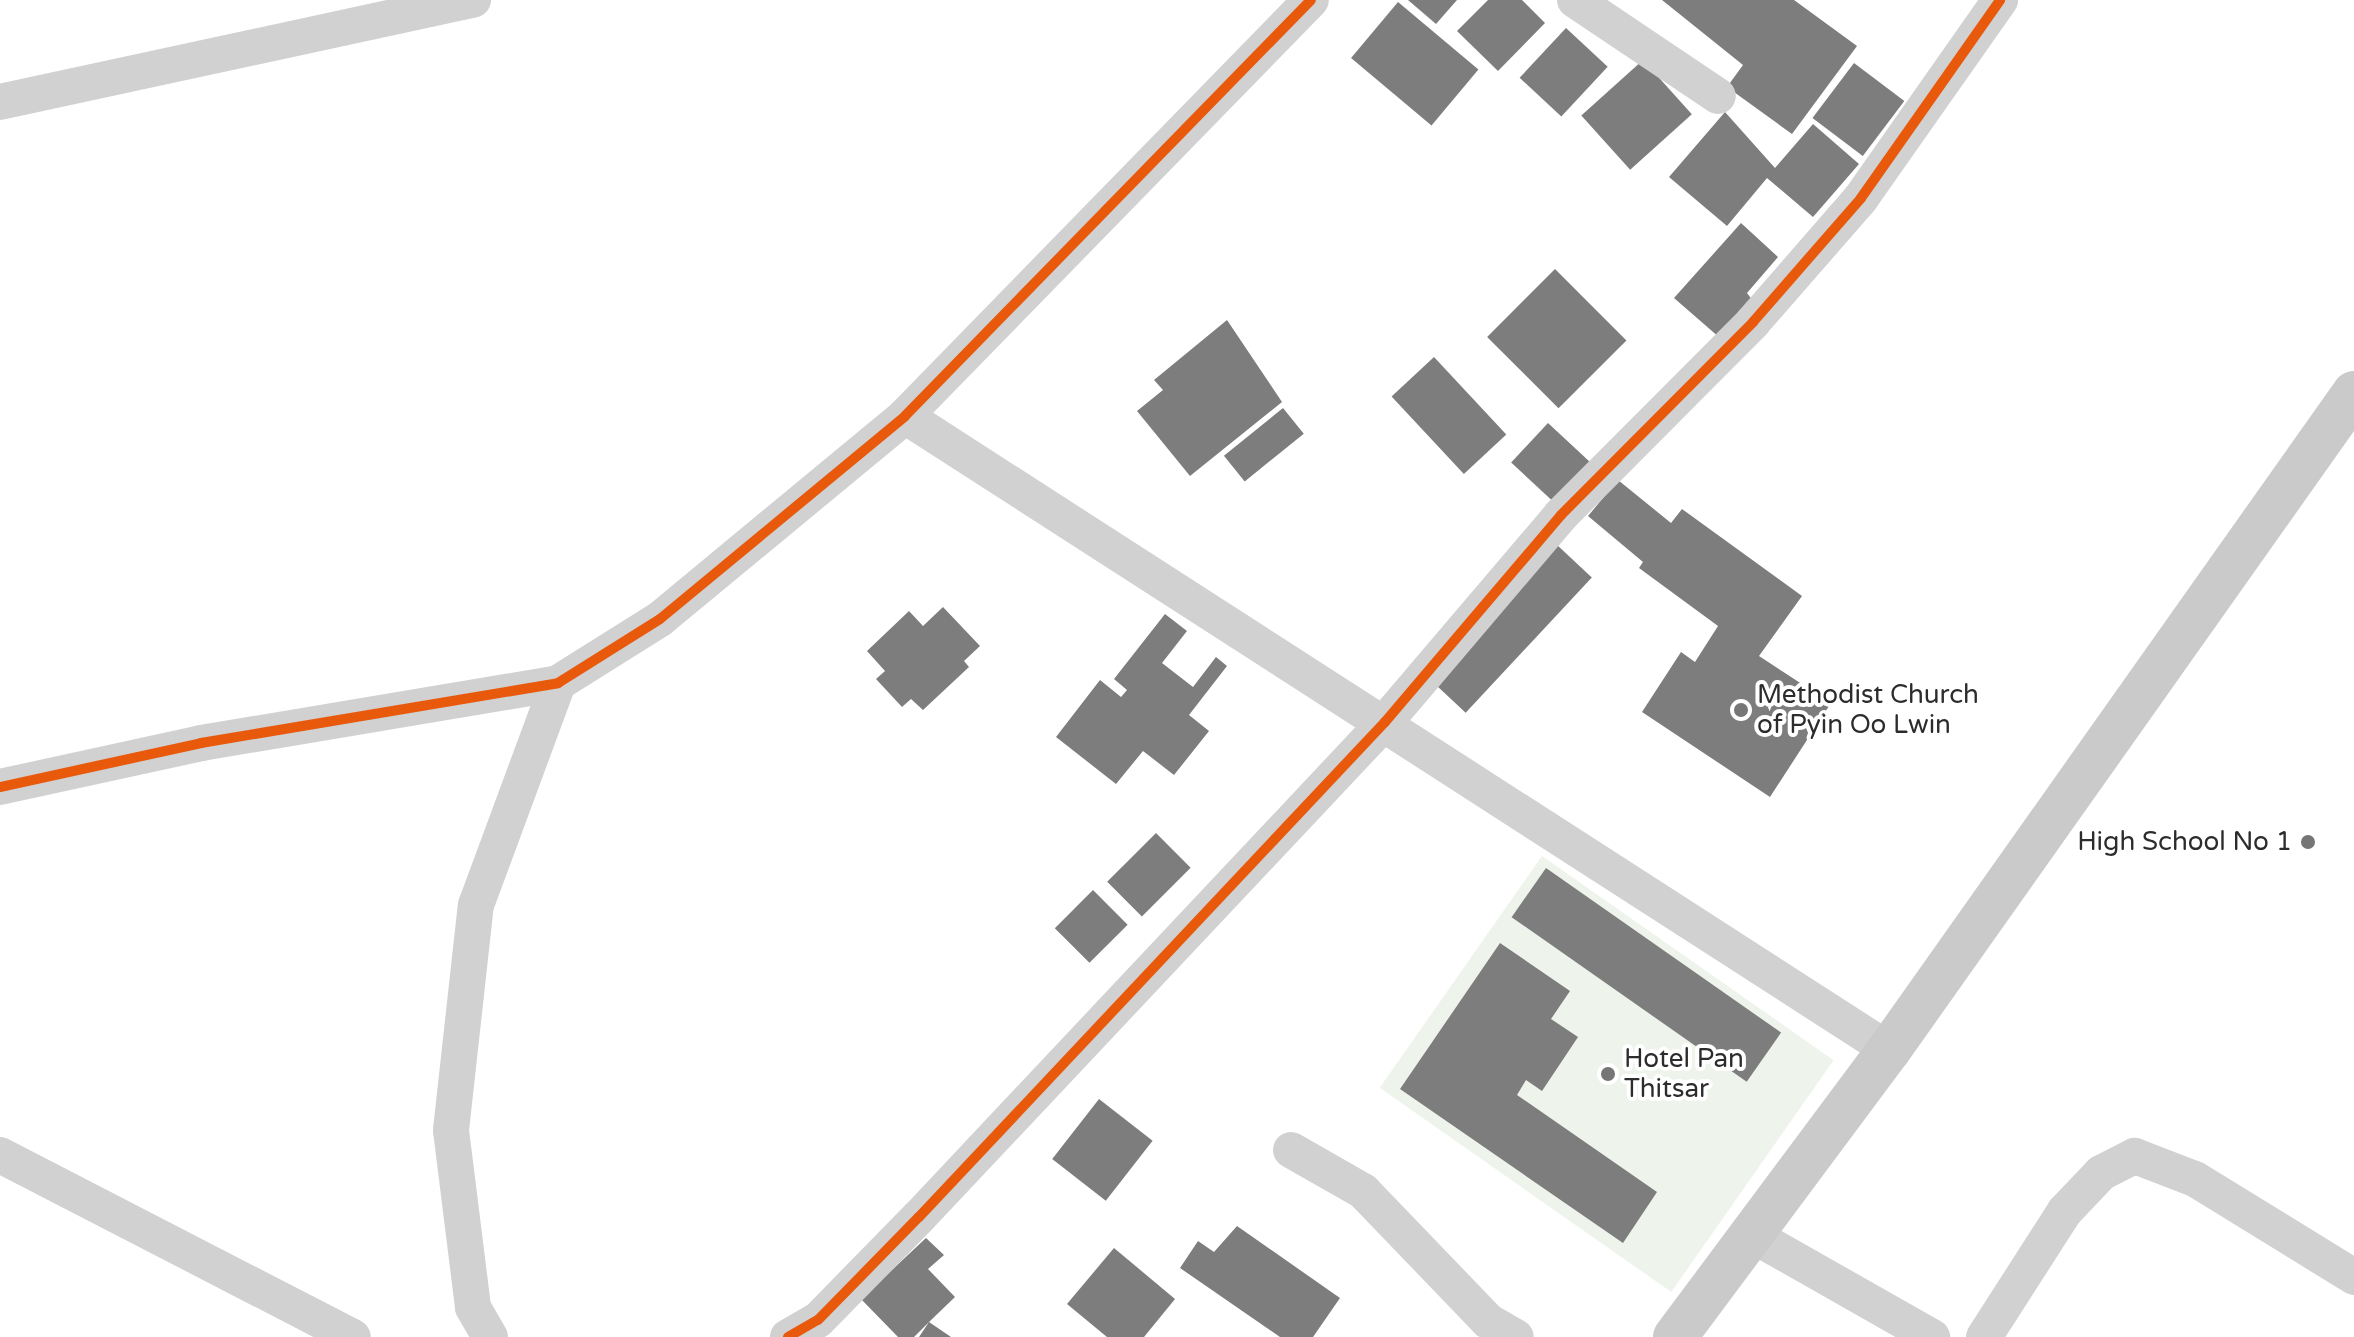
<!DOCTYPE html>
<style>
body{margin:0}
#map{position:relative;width:2354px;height:1337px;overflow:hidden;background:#fff;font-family:"Varela Round",sans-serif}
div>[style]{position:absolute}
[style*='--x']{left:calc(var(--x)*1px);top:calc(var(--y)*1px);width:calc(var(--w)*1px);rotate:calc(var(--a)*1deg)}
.green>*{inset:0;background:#eef3eb;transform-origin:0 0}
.building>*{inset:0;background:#7d7d7d;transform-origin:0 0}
.street>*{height:36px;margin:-18px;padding:0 18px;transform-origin:18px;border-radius:18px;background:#d1d1d1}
.secondary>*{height:44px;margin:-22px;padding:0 22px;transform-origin:22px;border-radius:22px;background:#cacaca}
.cycleway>*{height:10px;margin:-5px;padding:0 5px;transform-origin:5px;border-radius:5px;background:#e8590c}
.dots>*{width:22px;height:22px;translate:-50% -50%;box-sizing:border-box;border:4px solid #fff;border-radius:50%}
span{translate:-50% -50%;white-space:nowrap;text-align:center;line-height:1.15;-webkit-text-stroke:8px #fff;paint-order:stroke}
.poi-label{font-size:26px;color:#2c2c2c}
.left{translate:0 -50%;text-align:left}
.right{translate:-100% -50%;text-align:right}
</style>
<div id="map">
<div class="green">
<i style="left:1542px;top:856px;width:356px;height:283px;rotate:35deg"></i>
</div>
<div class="building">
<i style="clip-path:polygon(1408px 0,1457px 0,1436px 24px)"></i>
<i style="clip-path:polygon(1488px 0,1522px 0,1545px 23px,1498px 71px,1457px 31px)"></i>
<i style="clip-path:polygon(1662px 0,1794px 0,1857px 46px,1792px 134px,1727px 87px,1743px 65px)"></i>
<i style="left:1398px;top:2px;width:105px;height:73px;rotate:40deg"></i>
<i style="left:1566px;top:28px;width:57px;height:68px;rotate:43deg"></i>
<i style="left:1643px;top:60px;width:73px;height:83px;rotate:48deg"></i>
<i style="left:1854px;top:63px;width:63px;height:69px;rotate:37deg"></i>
<i style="clip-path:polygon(1725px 112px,1775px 168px,1813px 124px,1859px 164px,1813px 217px,1767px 178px,1727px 226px,1669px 177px)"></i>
<i style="clip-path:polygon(1741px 223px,1778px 257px,1747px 293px,1753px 301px,1720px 338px,1674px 298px)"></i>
<i style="left:1555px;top:269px;width:101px;height:96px;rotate:45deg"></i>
<i style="clip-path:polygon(1227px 320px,1282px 402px,1190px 476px,1137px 411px,1163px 390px,1154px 380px)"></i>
<i style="left:1434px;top:357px;width:106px;height:58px;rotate:47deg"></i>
<i style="left:1283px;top:408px;width:33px;height:76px;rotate:51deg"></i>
<i style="left:1548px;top:423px;width:57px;height:54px;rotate:43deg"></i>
<i style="clip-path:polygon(1618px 480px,1671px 523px,1682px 509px,1802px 596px,1759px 656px,1831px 703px,1770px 797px,1642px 712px,1681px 652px,1695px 662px,1718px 626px,1639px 568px,1643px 562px,1588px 516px)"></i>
<i style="left:1556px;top:544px;width:49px;height:185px;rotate:43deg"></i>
<i style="clip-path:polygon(943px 607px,980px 646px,964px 661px,969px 667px,923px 710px,911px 699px,902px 707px,876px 679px,885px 671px,867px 651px,909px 611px,923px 626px)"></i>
<i style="clip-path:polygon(1165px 614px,1187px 631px,1162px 663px,1193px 687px,1216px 657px,1227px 666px,1189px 715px,1209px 731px,1174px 775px,1143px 751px,1116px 784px,1056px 737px,1100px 680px,1121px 697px,1127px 690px,1114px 679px)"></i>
<i style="left:1156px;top:833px;width:49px;height:69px;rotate:45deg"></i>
<i style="left:1546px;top:868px;width:287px;height:60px;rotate:35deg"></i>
<i style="left:1093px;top:890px;width:49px;height:54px;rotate:45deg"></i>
<i style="clip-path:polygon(1500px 943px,1570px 991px,1551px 1019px,1578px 1037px,1542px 1091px,1526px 1080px,1517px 1095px,1657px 1192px,1623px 1243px,1400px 1089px)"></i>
<i style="left:1099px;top:1099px;width:68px;height:76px;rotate:38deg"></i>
<i style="clip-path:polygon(1237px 1226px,1340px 1298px,1313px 1337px,1280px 1337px,1180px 1268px,1198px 1241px,1214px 1252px)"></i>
<i style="clip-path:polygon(926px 1238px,944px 1255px,928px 1269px,955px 1297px,929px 1322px,951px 1337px,919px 1337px,929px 1322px,914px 1337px,898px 1337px,861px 1299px)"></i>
<i style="clip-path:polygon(1114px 1248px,1175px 1299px,1144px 1337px,1107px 1337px,1067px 1304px)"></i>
</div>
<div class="street">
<i style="--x:1575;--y:0;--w:172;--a:33.9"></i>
<i style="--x:0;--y:102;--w:484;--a:-12.2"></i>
<i style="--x:905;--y:416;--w:1171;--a:32.79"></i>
<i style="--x:0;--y:787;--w:206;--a:-12.3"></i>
<i style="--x:201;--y:743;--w:362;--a:-9.5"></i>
<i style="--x:558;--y:683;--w:120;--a:-32.1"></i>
<i style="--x:660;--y:619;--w:318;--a:-39.6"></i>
<i style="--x:905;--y:416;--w:581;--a:-45.7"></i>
<i style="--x:1291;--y:1150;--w:83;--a:29.7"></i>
<i style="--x:1363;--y:1191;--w:180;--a:46.1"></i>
<i style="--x:1488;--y:1321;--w:32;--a:30"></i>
<i style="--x:0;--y:1155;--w:397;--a:27.3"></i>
<i style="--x:1754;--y:1236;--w:205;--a:29.6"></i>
<i style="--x:490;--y:1337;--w:34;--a:-120"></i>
<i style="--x:473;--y:1307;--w:178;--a:-97.1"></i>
<i style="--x:451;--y:1130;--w:226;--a:-83.7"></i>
<i style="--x:476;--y:905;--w:237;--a:-69.7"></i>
<i style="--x:788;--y:1337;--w:34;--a:-30"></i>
<i style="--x:818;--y:1320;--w:144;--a:-45.6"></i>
<i style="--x:919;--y:1217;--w:680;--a:-46.73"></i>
<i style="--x:1385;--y:722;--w:272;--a:-49.6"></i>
<i style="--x:1561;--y:515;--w:272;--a:-45.1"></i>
<i style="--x:1753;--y:322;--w:164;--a:-48.9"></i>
<i style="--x:1861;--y:198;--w:242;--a:-54.9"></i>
<i style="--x:1984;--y:1337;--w:150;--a:-57.3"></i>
<i style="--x:2065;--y:1211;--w:52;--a:-46.5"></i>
<i style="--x:2101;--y:1173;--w:38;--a:-27"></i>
<i style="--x:2135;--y:1156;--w:64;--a:21"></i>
<i style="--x:2195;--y:1179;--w:187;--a:31.6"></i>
</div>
<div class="secondary">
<i style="--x:1675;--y:1337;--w:358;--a:-53.3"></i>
<i style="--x:1889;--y:1050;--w:805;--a:-54.71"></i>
</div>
<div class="cycleway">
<i style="--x:0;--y:787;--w:206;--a:-12.3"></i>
<i style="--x:201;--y:743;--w:362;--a:-9.5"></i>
<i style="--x:558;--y:683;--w:120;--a:-32.1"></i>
<i style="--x:660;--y:619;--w:318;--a:-39.6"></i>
<i style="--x:905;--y:416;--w:581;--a:-45.7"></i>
<i style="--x:788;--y:1337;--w:34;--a:-30"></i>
<i style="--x:818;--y:1320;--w:144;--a:-45.6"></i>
<i style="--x:919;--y:1217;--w:680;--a:-46.73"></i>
<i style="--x:1385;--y:722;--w:272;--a:-49.6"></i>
<i style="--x:1561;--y:515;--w:272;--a:-45.1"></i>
<i style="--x:1753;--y:322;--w:164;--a:-48.9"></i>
<i style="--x:1861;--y:198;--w:242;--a:-54.9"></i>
</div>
<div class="dots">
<i style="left:1741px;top:710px;background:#767676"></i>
<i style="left:2308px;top:842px;background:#767676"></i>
<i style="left:1608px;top:1074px;background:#767676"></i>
</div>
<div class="poi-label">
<span class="left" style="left:1757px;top:710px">Methodist Church<br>of Pyin Oo Lwin</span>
<span class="right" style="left:2292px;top:842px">High School No 1</span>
<span class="left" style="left:1624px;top:1074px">Hotel Pan<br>Thitsar</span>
</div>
</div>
